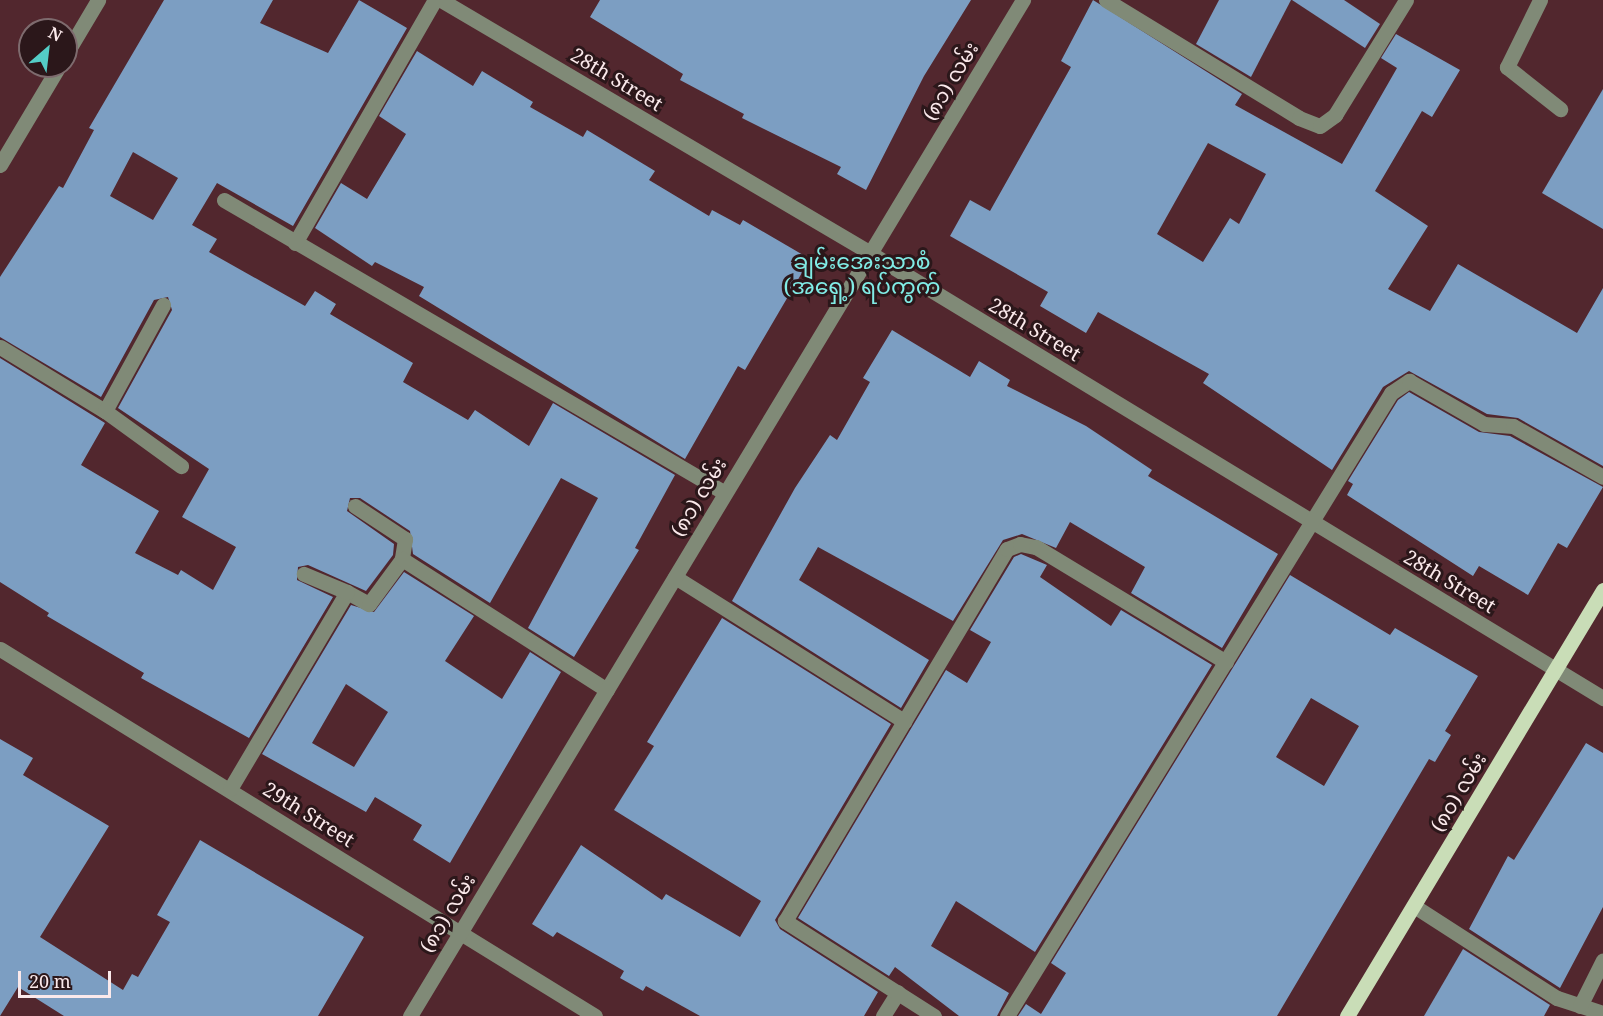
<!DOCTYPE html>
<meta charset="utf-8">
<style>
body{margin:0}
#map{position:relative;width:1603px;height:1016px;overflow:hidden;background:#52272e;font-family:"Noto Serif","Noto Sans Myanmar",serif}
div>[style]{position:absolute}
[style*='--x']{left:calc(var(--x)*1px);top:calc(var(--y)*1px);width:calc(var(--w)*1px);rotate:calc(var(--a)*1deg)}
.building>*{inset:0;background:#7c9ec2}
.minor>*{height:15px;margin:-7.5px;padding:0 7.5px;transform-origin:7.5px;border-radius:7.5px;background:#808a77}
.major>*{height:15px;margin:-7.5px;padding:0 7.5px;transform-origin:7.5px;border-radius:7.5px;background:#c9ddb7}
span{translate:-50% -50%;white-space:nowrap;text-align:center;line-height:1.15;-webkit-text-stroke:6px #2b171a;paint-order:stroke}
.street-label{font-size:20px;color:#fbe9eb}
.quarter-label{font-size:22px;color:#81ece6}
.north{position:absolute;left:18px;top:18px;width:60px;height:60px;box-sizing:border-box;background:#2b171a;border:2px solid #7e6b6e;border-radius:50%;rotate:28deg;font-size:16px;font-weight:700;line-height:24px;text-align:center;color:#fbe9eb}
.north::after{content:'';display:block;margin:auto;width:21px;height:27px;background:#54cdc7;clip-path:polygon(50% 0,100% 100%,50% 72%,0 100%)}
.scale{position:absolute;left:18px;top:971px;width:93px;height:27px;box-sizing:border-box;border:3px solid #fbe9eb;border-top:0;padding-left:8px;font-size:18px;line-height:21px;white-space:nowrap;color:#fbe9eb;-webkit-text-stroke:4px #2b171a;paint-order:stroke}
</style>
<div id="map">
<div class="building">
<i style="clip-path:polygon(evenodd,164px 0,273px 0,260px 23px,328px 53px,359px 0,407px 28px,293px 226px,217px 183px,192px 225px,217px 239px,209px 252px,305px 306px,315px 291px,336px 304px,330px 314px,413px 363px,403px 382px,468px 420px,475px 410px,529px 446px,553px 403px,675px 475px,635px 548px,639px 550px,574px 657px,528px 628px,598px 498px,561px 478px,490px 603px,413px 554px,410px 531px,360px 498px,350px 498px,347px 511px,394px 544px,393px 555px,366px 591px,308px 565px,298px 567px,297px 580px,333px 597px,249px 738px,141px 678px,144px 673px,47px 616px,49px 613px,0 582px,0 358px,105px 423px,81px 465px,159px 511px,135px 553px,178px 575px,181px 570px,213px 590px,236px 547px,182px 517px,209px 469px,118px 408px,172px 310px,168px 297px,154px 300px,101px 397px,0 337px,0 277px,59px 186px,63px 188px,94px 130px,89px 128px,164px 0,133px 152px,178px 178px,153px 220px,110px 196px,133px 152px)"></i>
<i style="clip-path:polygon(600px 0,971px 0,924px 76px,866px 190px,837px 174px,841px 167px,742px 118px,744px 114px,680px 80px,683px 74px,590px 17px)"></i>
<i style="clip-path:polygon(evenodd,1093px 0,1242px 94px,1235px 105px,1342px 164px,1397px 68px,1381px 58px,1396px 34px,1460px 70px,1432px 117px,1422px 111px,1375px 191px,1428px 226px,1388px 289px,1430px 311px,1458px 264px,1577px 333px,1603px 288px,1603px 466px,1518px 418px,1487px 414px,1409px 371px,1383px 387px,1332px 470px,1203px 383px,1209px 374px,1098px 312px,1086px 333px,1040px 306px,1048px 292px,950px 236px,970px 200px,990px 211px,1071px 67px,1061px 61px,1093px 0,1208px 143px,1266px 174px,1239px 224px,1230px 218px,1203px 262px,1157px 234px,1208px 143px)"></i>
<i style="clip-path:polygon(1219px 0,1291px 0,1251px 77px,1196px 44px)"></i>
<i style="clip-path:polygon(1292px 0,1344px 0,1380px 24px,1365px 48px)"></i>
<i style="clip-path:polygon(417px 51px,473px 86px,482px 71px,533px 102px,530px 107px,583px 137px,587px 130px,655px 171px,649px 180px,709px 216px,712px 210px,740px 225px,743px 220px,810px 259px,745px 370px,738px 366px,685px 459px,419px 296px,424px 287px,375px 262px,372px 266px,315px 228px,341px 183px,367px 199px,406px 134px,379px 116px)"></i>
<i style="clip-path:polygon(1603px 89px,1603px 229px,1542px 193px)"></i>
<i style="clip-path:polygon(892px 330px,970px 377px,979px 361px,1010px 380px,1007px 386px,1086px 426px,1152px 470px,1148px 476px,1278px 554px,1222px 648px,1131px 593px,1145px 567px,1070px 522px,1056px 548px,1022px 534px,1003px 540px,953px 621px,818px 547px,799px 580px,929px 660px,901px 708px,732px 601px,795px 488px,830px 435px,837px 440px,870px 382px,863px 378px)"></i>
<i style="clip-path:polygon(1409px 392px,1479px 432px,1510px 436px,1603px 487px,1567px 548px,1558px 543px,1528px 595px,1479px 566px,1473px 576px,1347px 495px,1353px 484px,1348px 481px,1398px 400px)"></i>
<i style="clip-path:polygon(1021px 554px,1047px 565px,1040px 577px,1111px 626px,1121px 610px,1212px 665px,1035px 952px,956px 901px,931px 946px,1009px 993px,997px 1016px,959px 1016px,895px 967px,889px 976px,798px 918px,946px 670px,967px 683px,991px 642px,970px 630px,1014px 557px)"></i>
<i style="clip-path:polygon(evenodd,404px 572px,474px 616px,445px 661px,502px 699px,530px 652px,561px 672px,450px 863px,413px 840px,422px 825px,375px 797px,366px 812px,262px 754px,351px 605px,374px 612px,404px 572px,346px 684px,388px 712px,354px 767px,312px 743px,346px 684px)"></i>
<i style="clip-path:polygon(evenodd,1290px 575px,1390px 635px,1395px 628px,1478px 676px,1445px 731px,1451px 735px,1435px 762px,1429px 759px,1277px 1016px,1018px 1016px,1026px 1004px,1041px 1014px,1066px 973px,1051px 963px,1290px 575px,1311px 698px,1359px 726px,1324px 786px,1276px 757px,1311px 698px)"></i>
<i style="clip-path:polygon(722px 618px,891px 724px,775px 920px,780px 929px,878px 992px,864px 1016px,700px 1016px,646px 986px,643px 991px,620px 978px,624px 971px,557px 932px,553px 937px,532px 924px,581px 845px,662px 900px,666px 894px,740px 937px,761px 901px,614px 810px,654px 746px,647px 742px)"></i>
<i style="clip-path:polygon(0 739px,33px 758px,23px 775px,109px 826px,40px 937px,123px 990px,132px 974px,138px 977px,170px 922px,157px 915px,200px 840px,364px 937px,318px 1016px,64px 1016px,18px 987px,0 1016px)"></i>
<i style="clip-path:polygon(1586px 743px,1603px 753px,1603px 907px,1560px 988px,1469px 929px,1508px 856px,1514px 860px)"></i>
<i style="clip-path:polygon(1463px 949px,1550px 1005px,1544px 1016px,1424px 1016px)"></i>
</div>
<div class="minor">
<i style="--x:441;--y:0;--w:498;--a:30.5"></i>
<i style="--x:870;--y:253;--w:858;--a:31.26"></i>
<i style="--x:1106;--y:0;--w:226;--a:31.4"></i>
<i style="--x:1299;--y:118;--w:22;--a:21"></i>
<i style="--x:1320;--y:126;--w:19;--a:-36"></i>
<i style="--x:1335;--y:115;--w:135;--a:-58.3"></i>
<i style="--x:1540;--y:0;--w:75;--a:116.2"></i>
<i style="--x:1507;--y:67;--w:68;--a:38.4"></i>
<i style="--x:66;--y:54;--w:63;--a:-59.3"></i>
<i style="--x:0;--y:165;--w:115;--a:-59.2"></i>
<i style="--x:224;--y:200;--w:580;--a:30.32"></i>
<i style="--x:295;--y:243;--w:280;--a:-60.1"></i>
<i style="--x:0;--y:347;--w:123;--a:31.4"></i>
<i style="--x:105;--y:411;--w:121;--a:-61.3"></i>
<i style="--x:105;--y:411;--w:94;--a:35.9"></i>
<i style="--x:355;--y:506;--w:60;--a:33.4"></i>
<i style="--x:405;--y:539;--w:20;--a:99"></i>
<i style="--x:675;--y:577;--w:271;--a:32.2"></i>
<i style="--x:347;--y:592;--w:25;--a:29"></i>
<i style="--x:369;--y:604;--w:56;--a:-53.7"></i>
<i style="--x:402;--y:559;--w:243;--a:32.6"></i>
<i style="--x:0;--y:649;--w:699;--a:31.67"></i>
<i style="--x:230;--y:789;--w:229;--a:-59.3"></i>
<i style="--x:347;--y:592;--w:47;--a:-157.3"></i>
<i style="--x:1414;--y:906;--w:170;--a:32.8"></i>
<i style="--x:1557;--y:998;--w:48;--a:18.1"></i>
<i style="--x:1580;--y:1006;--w:51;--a:-63.4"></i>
<i style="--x:410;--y:1016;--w:1187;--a:-58.9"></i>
<i style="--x:883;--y:1016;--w:28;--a:-58"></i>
<i style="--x:934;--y:1016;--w:177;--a:-147.5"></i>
<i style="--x:785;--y:921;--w:433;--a:-59.2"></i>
<i style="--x:1007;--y:549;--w:14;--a:-21"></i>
<i style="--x:1020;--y:544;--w:16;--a:11"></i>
<i style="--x:1036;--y:547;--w:222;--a:31.2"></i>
<i style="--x:1007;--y:1016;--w:732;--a:-58.35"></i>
<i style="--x:1391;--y:393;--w:22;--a:-34"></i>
<i style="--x:1409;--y:381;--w:86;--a:29.8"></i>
<i style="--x:1484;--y:424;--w:29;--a:4"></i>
<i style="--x:1513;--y:426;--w:103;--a:29.5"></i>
</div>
<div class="major">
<i style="--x:1347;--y:1016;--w:497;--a:-59"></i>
</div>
<div class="street-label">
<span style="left:617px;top:79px;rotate:31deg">28th Street</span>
<span style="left:950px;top:81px;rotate:-59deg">(၈၁) လမ်း</span>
<span style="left:1035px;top:329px;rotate:31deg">28th Street</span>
<span style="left:698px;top:497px;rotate:-59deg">(၈၁) လမ်း</span>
<span style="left:1450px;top:581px;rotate:31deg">28th Street</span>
<span style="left:1458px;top:792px;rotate:-59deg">(၈၀) လမ်း</span>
<span style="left:309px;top:814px;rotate:32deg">29th Street</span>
<span style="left:447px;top:913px;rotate:-59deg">(၈၁) လမ်း</span>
</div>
<div class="quarter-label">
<span style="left:862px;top:273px">ချမ်းအေးသာစံ<br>(အရှေ့) ရပ်ကွက်</span>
</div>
<div class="north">N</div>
<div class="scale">20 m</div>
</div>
